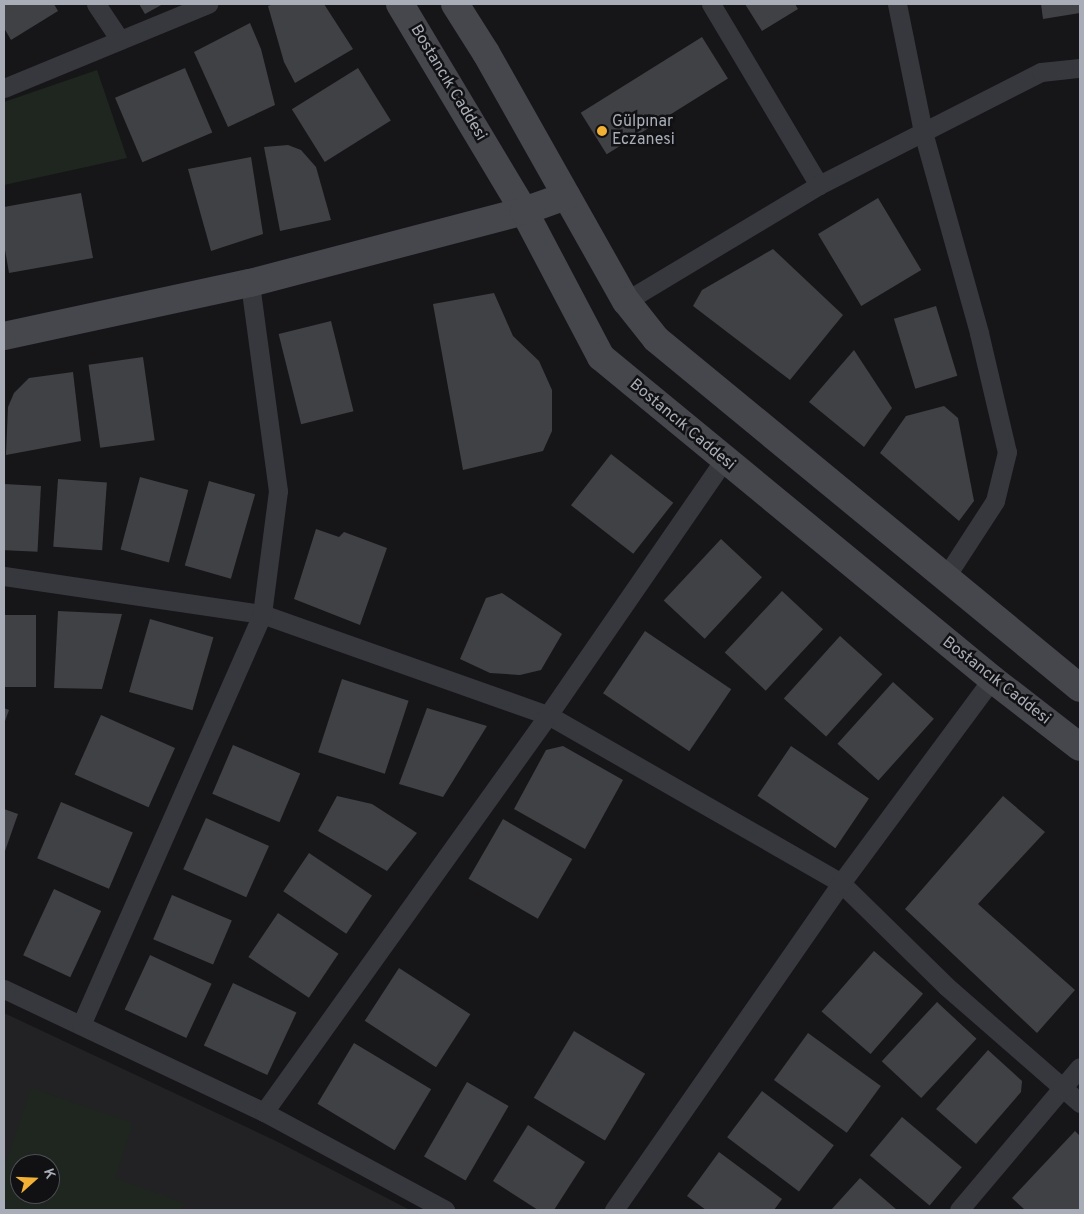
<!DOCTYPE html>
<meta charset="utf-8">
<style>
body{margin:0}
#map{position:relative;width:1084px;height:1214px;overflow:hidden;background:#161618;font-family:Overpass,sans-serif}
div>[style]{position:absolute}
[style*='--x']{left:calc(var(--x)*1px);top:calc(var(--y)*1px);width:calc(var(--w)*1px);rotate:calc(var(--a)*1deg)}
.built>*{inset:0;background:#222225}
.green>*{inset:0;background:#1e261f}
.building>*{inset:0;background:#404145;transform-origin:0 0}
.street>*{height:19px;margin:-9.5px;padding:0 9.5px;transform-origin:9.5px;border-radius:9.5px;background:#37383d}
.secondary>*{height:28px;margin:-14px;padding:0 14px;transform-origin:14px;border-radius:14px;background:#45474d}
.dots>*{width:14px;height:14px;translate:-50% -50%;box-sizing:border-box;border:2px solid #111113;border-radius:50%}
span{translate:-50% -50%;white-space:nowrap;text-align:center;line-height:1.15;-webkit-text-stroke:5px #111113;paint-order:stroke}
.street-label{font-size:16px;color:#a8adb8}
.poi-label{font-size:16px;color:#a8adb8}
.left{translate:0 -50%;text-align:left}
.frame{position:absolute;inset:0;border:5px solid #a8adb8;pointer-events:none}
.north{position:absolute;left:10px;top:1154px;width:50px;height:50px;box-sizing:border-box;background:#111113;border:1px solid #4d4f55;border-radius:50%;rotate:70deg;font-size:14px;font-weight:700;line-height:20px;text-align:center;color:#a8adb8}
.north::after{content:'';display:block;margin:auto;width:18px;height:22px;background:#f2b134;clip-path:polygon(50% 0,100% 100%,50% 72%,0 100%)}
</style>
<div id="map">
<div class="built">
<i style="clip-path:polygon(evenodd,4px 1013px,276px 1141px,410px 1210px,4px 1210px,4px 1013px,20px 1164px,50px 1164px,50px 1194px,20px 1194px,20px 1164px)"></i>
</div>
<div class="green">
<i style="clip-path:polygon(97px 70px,127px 158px,4px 185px,4px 102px)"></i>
<i style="clip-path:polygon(evenodd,31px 1088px,133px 1123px,115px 1178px,184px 1203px,181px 1210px,4px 1210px,4px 1168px,31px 1088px,20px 1164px,50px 1164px,50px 1194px,20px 1194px,20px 1164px)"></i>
</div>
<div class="building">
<i style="clip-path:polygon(4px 4px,54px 4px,58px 11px,11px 40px,4px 28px)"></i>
<i style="clip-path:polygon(139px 4px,163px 4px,145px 14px)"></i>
<i style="clip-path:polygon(274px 4px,324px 4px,353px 49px,295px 83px,284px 62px,268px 6px)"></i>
<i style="clip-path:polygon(745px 4px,795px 4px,798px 9px,762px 31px)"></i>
<i style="clip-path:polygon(1041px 4px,1080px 4px,1080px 13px,1043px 19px)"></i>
<i style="clip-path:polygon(250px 23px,261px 49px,275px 105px,228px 127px,194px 52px)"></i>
<i style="left:702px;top:37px;width:49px;height:143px;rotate:58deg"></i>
<i style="left:185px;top:68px;width:70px;height:76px;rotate:67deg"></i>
<i style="left:358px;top:68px;width:62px;height:78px;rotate:58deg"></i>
<i style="clip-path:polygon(288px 145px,301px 150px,316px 167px,331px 220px,280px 231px,264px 147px)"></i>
<i style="clip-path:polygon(251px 157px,263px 234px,211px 251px,188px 169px)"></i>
<i style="clip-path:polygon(81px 193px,93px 258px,9px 273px,4px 244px,4px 207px)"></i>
<i style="left:878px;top:198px;width:84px;height:70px;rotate:59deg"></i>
<i style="clip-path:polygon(773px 249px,843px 315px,790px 380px,693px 306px,702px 290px)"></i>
<i style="clip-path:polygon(494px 293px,513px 336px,539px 361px,552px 390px,552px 431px,543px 451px,463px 470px,433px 304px)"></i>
<i style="left:936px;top:306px;width:73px;height:44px;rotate:73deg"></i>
<i style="left:331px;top:321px;width:93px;height:54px;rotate:76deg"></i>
<i style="clip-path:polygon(854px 350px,892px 408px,864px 447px,809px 402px)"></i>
<i style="left:143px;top:357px;width:84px;height:55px;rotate:82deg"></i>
<i style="clip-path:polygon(73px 372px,81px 441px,6px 455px,8px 407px,14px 393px,29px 378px)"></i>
<i style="clip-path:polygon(944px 406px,958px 418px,974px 501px,959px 521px,880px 453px,906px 416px)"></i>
<i style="left:611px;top:454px;width:79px;height:65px;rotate:38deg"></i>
<i style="left:140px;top:477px;width:50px;height:75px;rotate:15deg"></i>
<i style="left:58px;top:479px;width:49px;height:68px;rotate:4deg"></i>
<i style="left:209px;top:481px;width:48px;height:88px;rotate:16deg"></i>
<i style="left:4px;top:484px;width:37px;height:66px;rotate:3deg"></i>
<i style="clip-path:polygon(316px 529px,339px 537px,344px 532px,387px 548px,360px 625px,294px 599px)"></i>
<i style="left:721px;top:539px;width:56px;height:84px;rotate:43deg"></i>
<i style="left:782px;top:591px;width:56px;height:84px;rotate:43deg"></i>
<i style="clip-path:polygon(502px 593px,562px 634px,541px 670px,520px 675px,490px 673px,460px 659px,486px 598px)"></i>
<i style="clip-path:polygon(58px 611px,122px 614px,102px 689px,54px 688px)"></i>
<i style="left:4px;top:615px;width:32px;height:72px"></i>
<i style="left:150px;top:619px;width:66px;height:76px;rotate:16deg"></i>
<i style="left:645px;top:631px;width:104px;height:75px;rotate:34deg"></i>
<i style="left:840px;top:636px;width:57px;height:84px;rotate:42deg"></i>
<i style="left:342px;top:679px;width:70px;height:77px;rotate:18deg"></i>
<i style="left:893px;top:682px;width:55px;height:83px;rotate:42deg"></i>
<i style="clip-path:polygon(4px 708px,9px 710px,4px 724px)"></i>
<i style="clip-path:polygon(427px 708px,487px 726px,443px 797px,399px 784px)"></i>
<i style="left:101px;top:715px;width:81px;height:65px;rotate:24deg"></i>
<i style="left:233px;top:745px;width:73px;height:53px;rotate:23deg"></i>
<i style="clip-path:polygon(563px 746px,623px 780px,585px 849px,514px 809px,546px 750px)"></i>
<i style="left:791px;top:746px;width:94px;height:60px;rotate:34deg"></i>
<i style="clip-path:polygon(337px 796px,372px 804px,417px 833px,387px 871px,318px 831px)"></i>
<i style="clip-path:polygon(1003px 796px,1045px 832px,978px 904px,1075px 990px,1037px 1033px,905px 909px)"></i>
<i style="left:61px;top:802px;width:78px;height:61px;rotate:23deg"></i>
<i style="clip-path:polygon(4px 809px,18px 814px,4px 854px)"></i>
<i style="left:206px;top:818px;width:69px;height:56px;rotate:24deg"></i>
<i style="left:503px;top:819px;width:80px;height:69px;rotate:30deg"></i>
<i style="left:309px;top:853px;width:76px;height:46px;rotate:34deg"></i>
<i style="left:54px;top:889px;width:52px;height:73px;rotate:25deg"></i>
<i style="left:172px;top:895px;width:65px;height:48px;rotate:23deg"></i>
<i style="left:278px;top:913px;width:73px;height:53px;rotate:34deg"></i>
<i style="left:874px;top:951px;width:65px;height:80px;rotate:41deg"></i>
<i style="left:150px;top:955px;width:68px;height:60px;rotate:25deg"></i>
<i style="left:399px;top:968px;width:85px;height:63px;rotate:33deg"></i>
<i style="left:233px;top:983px;width:70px;height:69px;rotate:25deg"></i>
<i style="left:937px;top:1002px;width:54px;height:81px;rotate:43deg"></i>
<i style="left:574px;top:1031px;width:83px;height:78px;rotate:31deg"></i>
<i style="left:808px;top:1033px;width:90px;height:58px;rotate:36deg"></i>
<i style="left:354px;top:1043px;width:90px;height:71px;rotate:31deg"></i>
<i style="clip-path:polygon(988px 1050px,1022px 1081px,1021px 1092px,976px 1144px,936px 1109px)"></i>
<i style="left:467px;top:1082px;width:48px;height:86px;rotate:30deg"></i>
<i style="left:762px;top:1091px;width:90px;height:58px;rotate:37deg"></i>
<i style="left:902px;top:1117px;width:78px;height:50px;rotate:40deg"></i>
<i style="clip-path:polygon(528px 1125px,585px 1162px,554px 1210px,538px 1210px,493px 1181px)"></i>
<i style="clip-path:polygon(1075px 1131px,1080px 1136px,1080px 1210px,1025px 1210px,1012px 1198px)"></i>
<i style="clip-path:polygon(719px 1152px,782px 1199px,774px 1210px,706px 1210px,687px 1196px)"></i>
<i style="clip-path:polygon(860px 1178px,897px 1210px,831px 1210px)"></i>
</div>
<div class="street">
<i style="--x:96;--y:4;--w:43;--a:56.3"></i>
<i style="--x:711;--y:4;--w:211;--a:59.2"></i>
<i style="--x:897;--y:4;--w:131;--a:78.5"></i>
<i style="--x:923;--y:132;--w:209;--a:74.4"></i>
<i style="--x:979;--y:333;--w:122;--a:76.8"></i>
<i style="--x:1007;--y:452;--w:50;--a:103.8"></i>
<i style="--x:995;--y:501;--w:92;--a:123"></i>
<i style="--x:4;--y:88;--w:221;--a:-22.4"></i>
<i style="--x:626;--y:301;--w:225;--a:-31"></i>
<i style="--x:819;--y:185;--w:249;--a:-27"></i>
<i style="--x:1041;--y:72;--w:39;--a:-6"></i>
<i style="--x:4;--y:576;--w:261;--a:8.4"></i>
<i style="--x:262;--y:614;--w:303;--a:19.5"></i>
<i style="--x:548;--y:715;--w:338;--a:29.8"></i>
<i style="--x:841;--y:883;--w:147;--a:44.4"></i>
<i style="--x:946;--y:986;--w:178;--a:41.1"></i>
<i style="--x:4;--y:989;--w:288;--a:25.3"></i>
<i style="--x:264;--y:1112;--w:206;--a:28.4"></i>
<i style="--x:81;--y:1025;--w:449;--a:-66.2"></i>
<i style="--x:262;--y:614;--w:124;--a:-82.6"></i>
<i style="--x:278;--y:491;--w:210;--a:-97.7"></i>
<i style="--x:264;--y:1112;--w:488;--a:-54.4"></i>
<i style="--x:548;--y:715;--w:310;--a:-55.4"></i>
<i style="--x:614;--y:1210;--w:398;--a:-55.2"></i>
<i style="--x:841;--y:883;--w:254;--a:-53.5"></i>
<i style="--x:959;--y:1210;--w:187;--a:-49.8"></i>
</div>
<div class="secondary">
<i style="--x:400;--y:4;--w:241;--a:59.1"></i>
<i style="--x:524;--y:211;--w:165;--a:62.2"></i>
<i style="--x:601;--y:357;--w:507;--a:39.47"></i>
<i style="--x:992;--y:679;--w:111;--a:37.7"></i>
<i style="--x:455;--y:4;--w:58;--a:57.7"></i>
<i style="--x:486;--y:53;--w:285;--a:60.6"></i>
<i style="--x:626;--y:301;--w:48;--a:51.7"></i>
<i style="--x:656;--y:339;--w:549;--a:39.46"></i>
<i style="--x:4;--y:336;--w:252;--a:-12.2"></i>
<i style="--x:250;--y:283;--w:283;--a:-14.7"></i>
<i style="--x:524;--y:211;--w:45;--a:-19.7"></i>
</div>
<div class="dots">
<i style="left:602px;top:131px;background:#f2b134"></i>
</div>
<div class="street-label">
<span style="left:448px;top:83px;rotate:59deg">Bostancık Caddesi</span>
<span style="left:682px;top:425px;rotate:40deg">Bostancık Caddesi</span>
<span style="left:996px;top:681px;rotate:38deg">Bostancık Caddesi</span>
</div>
<div class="poi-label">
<span class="left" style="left:612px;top:131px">Gülpınar<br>Eczanesi</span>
</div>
<div class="frame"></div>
<div class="north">K</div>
</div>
